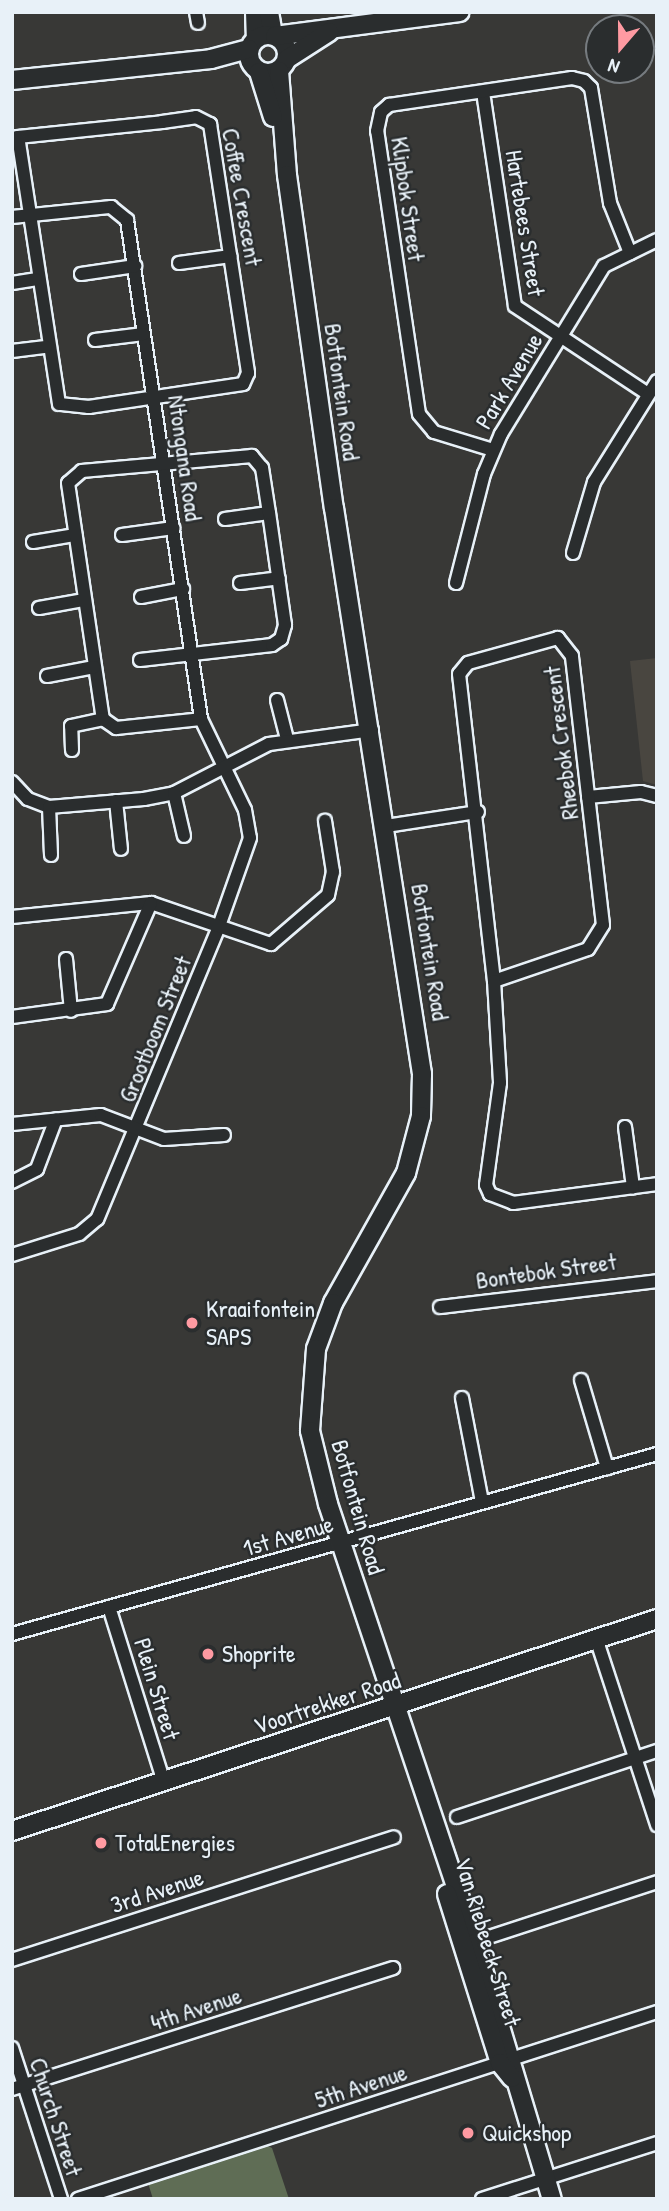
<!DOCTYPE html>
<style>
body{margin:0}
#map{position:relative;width:669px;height:2211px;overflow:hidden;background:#383836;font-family:"Patrick Hand",sans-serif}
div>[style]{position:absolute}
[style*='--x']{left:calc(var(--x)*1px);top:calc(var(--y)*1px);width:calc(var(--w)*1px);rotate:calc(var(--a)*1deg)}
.built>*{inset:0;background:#494640}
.green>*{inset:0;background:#5f6d55}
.roads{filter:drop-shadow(2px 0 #e8f1f8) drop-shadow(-2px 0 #e8f1f8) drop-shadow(0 2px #e8f1f8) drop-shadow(0 -2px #e8f1f8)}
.street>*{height:12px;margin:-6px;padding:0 6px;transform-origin:6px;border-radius:6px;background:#2a2d2e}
.secondary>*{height:18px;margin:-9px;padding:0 9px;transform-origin:9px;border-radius:9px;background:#2a2d2e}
.secondary>.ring{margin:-9px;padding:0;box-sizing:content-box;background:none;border:18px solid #2a2d2e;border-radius:50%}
.dots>*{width:19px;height:19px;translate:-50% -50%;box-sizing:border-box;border:4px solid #2a2d2e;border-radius:50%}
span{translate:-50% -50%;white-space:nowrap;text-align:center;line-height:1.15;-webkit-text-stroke:5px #2a2d2e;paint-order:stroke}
.street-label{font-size:24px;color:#e8f1f8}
.poi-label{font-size:24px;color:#e8f1f8}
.left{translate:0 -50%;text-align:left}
.frame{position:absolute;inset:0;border:14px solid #e8f1f8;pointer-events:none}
.north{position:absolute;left:585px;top:14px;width:70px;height:70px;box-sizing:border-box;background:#2a2d2e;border:2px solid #767b7f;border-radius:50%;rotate:200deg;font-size:19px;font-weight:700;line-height:28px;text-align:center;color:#e8f1f8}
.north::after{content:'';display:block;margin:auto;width:24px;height:32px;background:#ff9aa2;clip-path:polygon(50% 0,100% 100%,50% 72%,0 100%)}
</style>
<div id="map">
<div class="built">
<i style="clip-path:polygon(657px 658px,657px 785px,643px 781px,630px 661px)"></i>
</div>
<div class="green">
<i style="clip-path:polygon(266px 2145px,272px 2148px,289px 2199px,153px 2199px,148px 2183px)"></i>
</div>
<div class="roads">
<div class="street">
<i style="--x:196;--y:12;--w:11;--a:80"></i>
<i style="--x:483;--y:92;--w:216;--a:81.5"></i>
<i style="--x:515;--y:306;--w:159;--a:33.5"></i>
<i style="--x:12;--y:138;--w:6;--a:-9"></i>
<i style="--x:18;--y:137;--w:145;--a:-5.9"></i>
<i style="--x:162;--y:122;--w:34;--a:-8"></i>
<i style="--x:196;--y:117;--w:16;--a:27"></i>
<i style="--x:210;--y:124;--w:252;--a:81.3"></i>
<i style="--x:248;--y:373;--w:12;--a:114"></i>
<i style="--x:243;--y:384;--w:156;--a:171.5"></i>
<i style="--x:89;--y:407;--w:30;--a:-174"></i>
<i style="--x:59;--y:404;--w:270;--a:-98.7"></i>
<i style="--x:12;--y:217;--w:100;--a:-5.8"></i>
<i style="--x:111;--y:207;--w:21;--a:39"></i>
<i style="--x:127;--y:220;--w:504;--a:81.56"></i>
<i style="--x:201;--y:719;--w:101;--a:64.2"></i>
<i style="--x:245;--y:810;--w:28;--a:80"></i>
<i style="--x:250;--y:838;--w:96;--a:109.4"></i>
<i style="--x:218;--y:929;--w:314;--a:112.6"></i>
<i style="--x:97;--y:1219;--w:23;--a:140"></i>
<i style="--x:79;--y:1234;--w:70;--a:162.6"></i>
<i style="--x:179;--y:263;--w:52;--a:-7.7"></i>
<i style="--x:81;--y:274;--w:55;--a:-8.4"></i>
<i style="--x:12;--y:283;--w:24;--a:-9"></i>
<i style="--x:95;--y:340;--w:49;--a:-7"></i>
<i style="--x:12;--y:351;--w:34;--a:-7"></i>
<i style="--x:493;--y:450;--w:62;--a:-163"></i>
<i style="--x:434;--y:432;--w:23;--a:-130"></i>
<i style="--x:419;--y:414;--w:286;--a:-98.4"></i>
<i style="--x:377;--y:131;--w:19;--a:-78"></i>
<i style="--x:381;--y:112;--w:11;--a:-41"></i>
<i style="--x:389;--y:105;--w:185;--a:-8.4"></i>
<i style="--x:572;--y:78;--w:12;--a:14"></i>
<i style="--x:584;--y:81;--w:10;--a:45"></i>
<i style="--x:591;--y:88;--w:117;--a:80.6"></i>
<i style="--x:610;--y:203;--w:54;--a:68.2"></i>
<i style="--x:225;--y:519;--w:44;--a:-7.8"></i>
<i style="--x:122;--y:535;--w:52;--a:-7.7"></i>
<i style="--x:33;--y:542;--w:43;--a:-9.5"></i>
<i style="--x:573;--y:553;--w:74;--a:-73.5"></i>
<i style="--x:594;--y:482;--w:119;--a:-58"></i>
<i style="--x:240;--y:583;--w:39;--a:-7"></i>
<i style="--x:456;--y:583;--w:113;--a:-75.6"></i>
<i style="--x:484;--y:474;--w:43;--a:-67"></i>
<i style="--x:501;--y:434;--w:197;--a:-58.5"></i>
<i style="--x:604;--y:266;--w:59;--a:-26.1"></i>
<i style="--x:141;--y:597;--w:43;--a:-10.8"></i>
<i style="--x:39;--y:608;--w:46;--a:-10.1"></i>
<i style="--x:140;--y:660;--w:133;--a:-6.5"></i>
<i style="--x:272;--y:645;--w:11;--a:-34"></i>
<i style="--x:281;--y:639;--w:15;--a:-74"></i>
<i style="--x:285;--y:625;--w:113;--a:-98.1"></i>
<i style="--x:269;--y:513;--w:46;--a:-98.8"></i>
<i style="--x:262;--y:468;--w:16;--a:-130"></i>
<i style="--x:252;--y:456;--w:171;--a:175"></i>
<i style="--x:82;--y:471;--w:18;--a:139"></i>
<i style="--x:68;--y:483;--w:239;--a:81.6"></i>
<i style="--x:103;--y:719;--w:16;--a:35"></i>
<i style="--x:116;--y:728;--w:85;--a:-6"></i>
<i style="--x:47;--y:676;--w:48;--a:-10.8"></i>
<i style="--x:277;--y:700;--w:40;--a:75.6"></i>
<i style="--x:72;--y:750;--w:24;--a:-92"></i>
<i style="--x:71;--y:726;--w:33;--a:-12"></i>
<i style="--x:12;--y:782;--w:23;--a:47"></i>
<i style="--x:28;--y:799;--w:22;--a:21"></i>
<i style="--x:49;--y:807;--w:95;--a:-4.8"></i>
<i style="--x:144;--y:799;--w:31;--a:-11"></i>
<i style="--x:174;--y:793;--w:107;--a:-27.3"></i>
<i style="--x:269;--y:744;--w:104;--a:-7.7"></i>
<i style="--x:174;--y:793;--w:44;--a:76.9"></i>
<i style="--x:588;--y:797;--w:53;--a:-5.4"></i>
<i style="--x:641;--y:792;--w:16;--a:14"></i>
<i style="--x:116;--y:801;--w:48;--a:84.1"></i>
<i style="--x:49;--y:807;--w:48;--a:87.6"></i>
<i style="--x:386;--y:826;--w:93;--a:-8.7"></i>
<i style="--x:12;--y:917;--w:140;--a:-5.8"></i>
<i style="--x:151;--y:903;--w:127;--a:18.9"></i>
<i style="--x:271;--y:944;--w:75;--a:-40.7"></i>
<i style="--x:328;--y:895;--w:24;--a:-78"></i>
<i style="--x:333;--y:872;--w:52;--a:-98.9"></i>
<i style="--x:66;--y:959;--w:52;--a:84.5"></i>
<i style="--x:494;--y:981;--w:99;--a:-18.8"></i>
<i style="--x:588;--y:949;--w:28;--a:-58"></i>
<i style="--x:603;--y:925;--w:271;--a:-96.6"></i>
<i style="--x:572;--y:656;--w:23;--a:-128"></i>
<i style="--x:558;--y:638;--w:93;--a:164.5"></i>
<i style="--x:468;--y:663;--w:14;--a:129"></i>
<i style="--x:459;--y:674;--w:309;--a:83.5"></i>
<i style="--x:494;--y:981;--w:102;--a:86.6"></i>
<i style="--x:500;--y:1083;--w:103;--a:97.8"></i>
<i style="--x:486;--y:1185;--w:10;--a:66"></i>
<i style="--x:490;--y:1194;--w:25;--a:21"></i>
<i style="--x:513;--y:1203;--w:145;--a:-7.5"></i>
<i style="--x:12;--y:1017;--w:96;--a:-7.8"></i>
<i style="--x:107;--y:1004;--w:110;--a:-66.5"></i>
<i style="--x:12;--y:1124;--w:89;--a:-5.8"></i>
<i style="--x:101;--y:1115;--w:67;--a:20.9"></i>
<i style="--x:164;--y:1139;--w:60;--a:-3.8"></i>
<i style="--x:625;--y:1127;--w:61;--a:82.4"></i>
<i style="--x:12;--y:1182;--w:28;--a:-27"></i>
<i style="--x:37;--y:1169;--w:53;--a:-69.2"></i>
<i style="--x:440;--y:1307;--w:219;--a:-6.8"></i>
<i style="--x:581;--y:1380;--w:92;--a:73.5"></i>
<i style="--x:462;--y:1398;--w:106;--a:79.1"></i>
<i style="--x:109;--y:1607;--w:184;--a:72.6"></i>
<i style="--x:12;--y:1634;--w:670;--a:-15.59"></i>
<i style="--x:596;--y:1638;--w:197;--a:71.9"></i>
<i style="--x:457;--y:1817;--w:211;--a:-18.3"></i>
<i style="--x:492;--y:1936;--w:174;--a:-18.1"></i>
<i style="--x:12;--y:1960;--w:401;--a:-17.8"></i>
<i style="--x:12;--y:2048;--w:159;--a:72"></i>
<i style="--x:12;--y:2089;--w:400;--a:-17.6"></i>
<i style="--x:78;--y:2199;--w:608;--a:-17.9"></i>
<i style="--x:482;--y:2199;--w:184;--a:-17.7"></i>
</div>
<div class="secondary">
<i style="--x:255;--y:12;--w:27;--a:88"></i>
<i style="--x:269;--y:12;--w:23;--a:80"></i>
<i class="ring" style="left:249px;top:35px;width:20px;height:20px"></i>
<i style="--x:275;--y:36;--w:186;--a:-7.4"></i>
<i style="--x:287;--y:59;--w:50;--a:-32.7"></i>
<i style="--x:279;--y:71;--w:104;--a:85.6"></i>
<i style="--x:287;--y:175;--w:336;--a:82"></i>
<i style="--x:334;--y:508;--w:573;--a:81.16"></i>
<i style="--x:422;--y:1074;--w:42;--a:91.4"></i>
<i style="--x:421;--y:1116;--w:59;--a:104.7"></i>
<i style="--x:406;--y:1173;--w:149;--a:119.3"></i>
<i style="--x:333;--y:1303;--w:49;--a:110.3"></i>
<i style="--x:316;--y:1349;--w:82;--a:94.2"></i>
<i style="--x:310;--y:1431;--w:75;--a:76.1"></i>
<i style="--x:328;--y:1504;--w:463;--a:71.5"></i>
<i style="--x:475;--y:1943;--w:267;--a:73.3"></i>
<i style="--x:259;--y:72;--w:47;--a:72.7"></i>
<i style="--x:12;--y:80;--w:200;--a:-6"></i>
<i style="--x:211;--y:59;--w:39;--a:-15"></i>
<i style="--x:12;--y:1831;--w:679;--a:-18.19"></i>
<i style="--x:447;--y:1894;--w:177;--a:72.6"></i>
<i style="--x:500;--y:2063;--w:19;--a:51"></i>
</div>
</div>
<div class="dots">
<i style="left:192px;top:1323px;background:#ff9aa2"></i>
<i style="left:208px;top:1654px;background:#ff9aa2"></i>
<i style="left:101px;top:1843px;background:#ff9aa2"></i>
<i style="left:468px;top:2133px;background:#ff9aa2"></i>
</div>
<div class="street-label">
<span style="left:242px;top:197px;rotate:80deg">Coffee Crescent</span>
<span style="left:408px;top:199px;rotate:82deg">Klipbok Street</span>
<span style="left:525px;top:223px;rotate:81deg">Hartebees Street</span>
<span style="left:509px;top:381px;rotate:-59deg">Park Avenue</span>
<span style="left:342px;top:392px;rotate:82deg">Botfontein Road</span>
<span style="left:185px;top:458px;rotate:82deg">Ntongana Road</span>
<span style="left:561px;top:743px;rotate:-97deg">Rheebok Crescent</span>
<span style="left:430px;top:952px;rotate:81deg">Botfontein Road</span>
<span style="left:155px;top:1029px;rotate:-68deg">Grootboom Street</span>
<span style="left:546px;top:1271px;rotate:-8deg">Bontebok Street</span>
<span style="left:358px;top:1507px;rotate:74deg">Botfontein Road</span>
<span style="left:288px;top:1536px;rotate:-16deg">1st Avenue</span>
<span style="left:157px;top:1689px;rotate:73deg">Plein Street</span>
<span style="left:327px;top:1703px;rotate:-18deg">Voortrekker Road</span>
<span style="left:157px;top:1891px;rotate:-18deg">3rd Avenue</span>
<span style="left:488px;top:1942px;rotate:73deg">Van Riebeeck Street</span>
<span style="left:196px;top:2009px;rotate:-18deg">4th Avenue</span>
<span style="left:361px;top:2086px;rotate:-18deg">5th Avenue</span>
<span style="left:56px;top:2117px;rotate:72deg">Church Street</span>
</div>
<div class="poi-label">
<span class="left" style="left:206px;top:1323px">Kraaifontein<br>SAPS</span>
<span class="left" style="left:222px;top:1654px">Shoprite</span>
<span class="left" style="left:115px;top:1843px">TotalEnergies</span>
<span class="left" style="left:482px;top:2133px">Quickshop</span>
</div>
<div class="frame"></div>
<div class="north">N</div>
</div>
